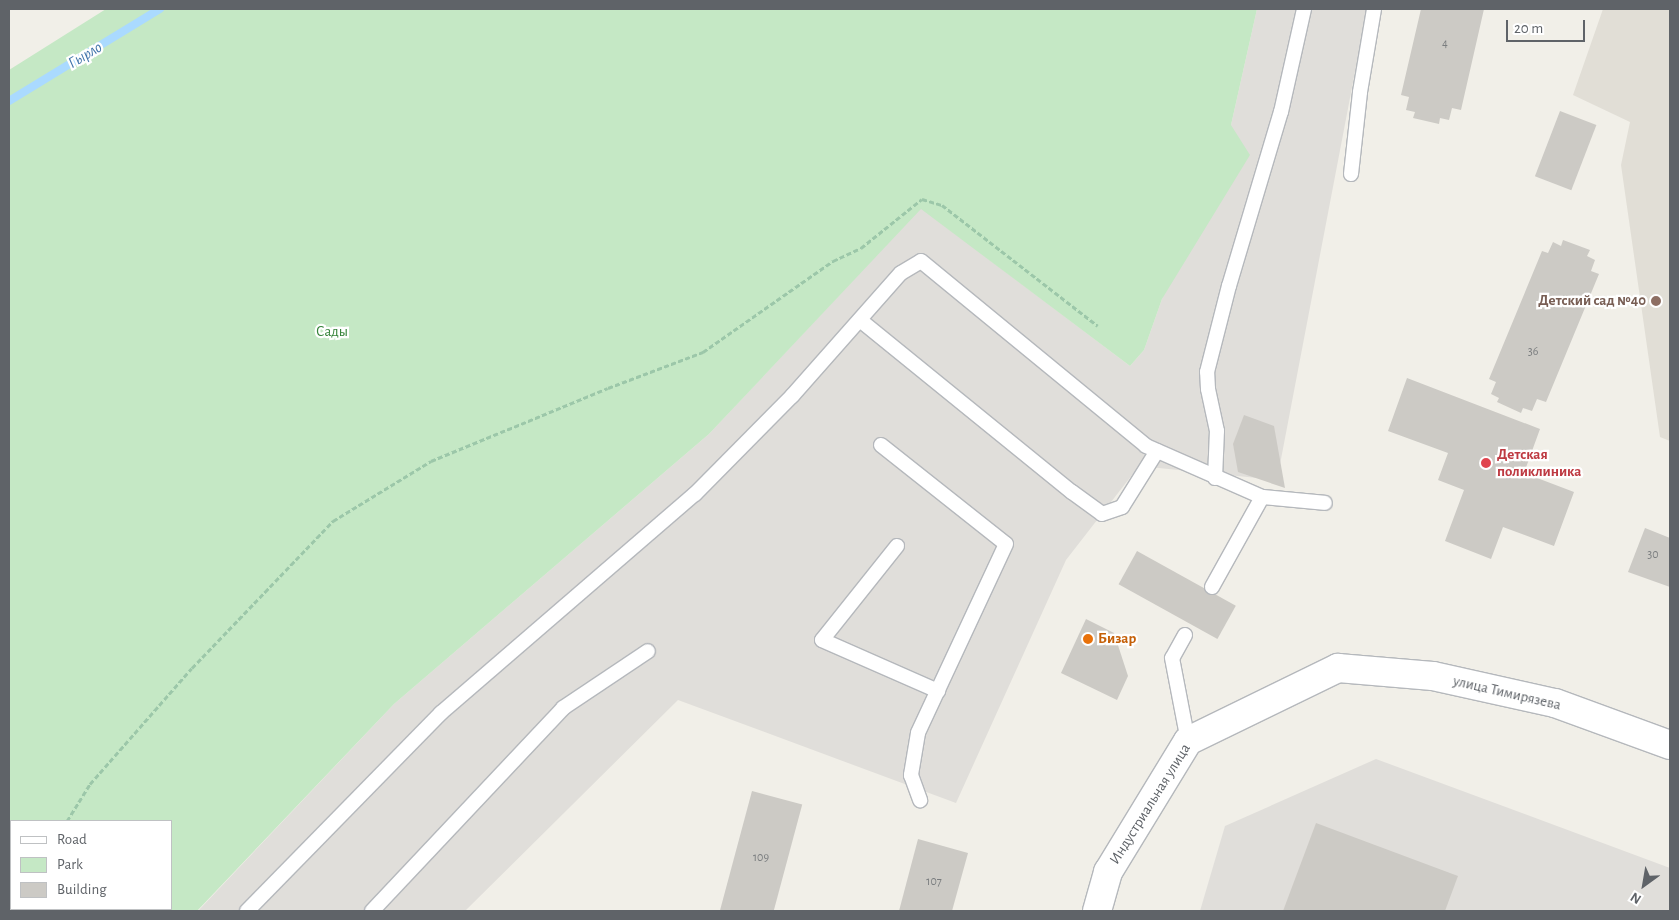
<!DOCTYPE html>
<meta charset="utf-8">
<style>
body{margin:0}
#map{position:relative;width:1679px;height:920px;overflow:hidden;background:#f1efe8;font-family:"Alegreya Sans",sans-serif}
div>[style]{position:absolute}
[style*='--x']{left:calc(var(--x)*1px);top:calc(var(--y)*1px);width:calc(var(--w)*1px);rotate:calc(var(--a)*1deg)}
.industrial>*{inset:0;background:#e0deda}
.education>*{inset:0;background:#e1ded6}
.green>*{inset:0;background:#c5e8c5}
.stream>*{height:8px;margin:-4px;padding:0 4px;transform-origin:4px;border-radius:4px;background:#aadaff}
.building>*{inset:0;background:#cccac5;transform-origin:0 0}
.path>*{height:3px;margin-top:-1.5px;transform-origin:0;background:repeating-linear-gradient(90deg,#9cc7a9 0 5px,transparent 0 7.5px)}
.roads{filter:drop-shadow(1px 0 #b5b8bc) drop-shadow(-1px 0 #b5b8bc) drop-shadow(0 1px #b5b8bc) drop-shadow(0 -1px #b5b8bc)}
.lane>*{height:14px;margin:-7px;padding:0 7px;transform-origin:7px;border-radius:7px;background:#fff}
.secondary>*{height:28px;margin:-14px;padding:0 14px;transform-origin:14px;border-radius:14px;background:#fff}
.dots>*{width:14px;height:14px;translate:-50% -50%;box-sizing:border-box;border:2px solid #fff;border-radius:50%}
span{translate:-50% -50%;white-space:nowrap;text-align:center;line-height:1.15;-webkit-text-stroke:4.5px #fff;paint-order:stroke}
.number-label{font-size:12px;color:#7a7d7f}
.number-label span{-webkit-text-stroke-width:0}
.education-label{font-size:15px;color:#785e54;font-weight:700}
.right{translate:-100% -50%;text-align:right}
.park-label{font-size:15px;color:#348238}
.health-label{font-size:15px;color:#be3a42;font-weight:700}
.left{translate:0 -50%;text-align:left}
.food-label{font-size:15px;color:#c56008;font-weight:700}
.street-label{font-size:15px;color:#5f6368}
.water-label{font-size:16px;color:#4174aa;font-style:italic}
.frame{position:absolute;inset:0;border:10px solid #5f6368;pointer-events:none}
.legend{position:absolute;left:10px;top:820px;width:162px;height:90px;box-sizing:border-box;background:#fff;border:1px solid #bfc1c3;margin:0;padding:6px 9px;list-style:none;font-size:15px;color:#5f6368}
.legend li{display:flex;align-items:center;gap:10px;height:25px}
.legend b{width:25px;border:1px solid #bfc1c3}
.north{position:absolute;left:1619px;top:860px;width:50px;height:50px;-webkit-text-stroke:4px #fff;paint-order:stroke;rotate:212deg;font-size:14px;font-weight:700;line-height:20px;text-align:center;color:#5f6368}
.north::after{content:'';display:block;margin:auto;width:18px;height:22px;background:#5f6368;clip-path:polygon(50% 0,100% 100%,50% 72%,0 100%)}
.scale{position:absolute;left:1506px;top:20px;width:79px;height:22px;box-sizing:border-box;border:2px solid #5f6368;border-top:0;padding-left:6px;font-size:15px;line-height:18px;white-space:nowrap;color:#5f6368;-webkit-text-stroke:4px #fff;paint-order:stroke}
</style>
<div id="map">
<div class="industrial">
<i style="clip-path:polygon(1257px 9px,1367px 9px,1277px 480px,1139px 466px,1066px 560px,956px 803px,678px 700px,465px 911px,198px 911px,394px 704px,709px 434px,921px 208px,1130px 366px,1144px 350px,1162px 299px,1231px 125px)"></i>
<i style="clip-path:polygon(1376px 759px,1670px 868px,1670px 911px,1200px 911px,1225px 826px)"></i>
</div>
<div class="education">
<i style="clip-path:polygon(1603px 9px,1670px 9px,1670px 441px,1660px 437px,1621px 165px,1630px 122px,1573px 95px)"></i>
</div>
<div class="green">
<i style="clip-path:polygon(evenodd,106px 9px,1257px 9px,1231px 125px,1250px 155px,1162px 299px,1144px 350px,1130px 366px,921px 209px,709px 434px,394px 704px,197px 911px,9px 911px,9px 70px,106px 9px,11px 821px,171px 821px,171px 909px,11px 909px,11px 821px)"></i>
</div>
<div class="stream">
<i style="--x:9;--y:101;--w:177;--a:-31.4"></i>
</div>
<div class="building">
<i style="clip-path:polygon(1421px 9px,1484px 9px,1461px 110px,1452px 108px,1449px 120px,1440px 118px,1439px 124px,1413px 118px,1415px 112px,1406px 110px,1409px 97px,1401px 95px)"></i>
<i style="left:1560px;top:111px;width:39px;height:70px;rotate:21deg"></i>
<i style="clip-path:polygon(1563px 240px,1590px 250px,1587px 256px,1595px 260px,1591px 271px,1599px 274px,1546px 402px,1537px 399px,1532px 411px,1523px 408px,1521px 413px,1497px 402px,1499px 398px,1491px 394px,1496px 382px,1489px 379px,1542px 251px,1548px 253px,1553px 242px,1561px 246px)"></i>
<i style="clip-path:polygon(1407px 378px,1540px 429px,1524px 473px,1574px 492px,1554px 546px,1503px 527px,1491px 559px,1445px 541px,1464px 490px,1438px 480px,1448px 453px,1388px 431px)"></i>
<i style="clip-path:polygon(1244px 415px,1274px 426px,1285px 488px,1238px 472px,1233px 444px)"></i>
<i style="clip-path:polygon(1645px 528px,1670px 538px,1670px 587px,1628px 572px)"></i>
<i style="left:1137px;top:551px;width:113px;height:38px;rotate:29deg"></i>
<i style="clip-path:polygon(1086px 619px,1114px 633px,1128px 676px,1117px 700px,1061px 673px)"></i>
<i style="left:752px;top:791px;width:52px;height:124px;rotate:15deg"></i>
<i style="clip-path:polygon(1316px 823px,1458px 876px,1445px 911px,1283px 911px)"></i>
<i style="clip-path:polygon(918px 839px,968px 853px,952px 911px,899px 911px)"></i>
</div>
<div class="path">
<i style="--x:67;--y:821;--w:44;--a:-58.1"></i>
<i style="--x:90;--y:784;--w:154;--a:-48.7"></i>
<i style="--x:192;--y:668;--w:204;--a:-46.2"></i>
<i style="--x:333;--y:521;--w:115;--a:-31.5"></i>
<i style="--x:431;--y:461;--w:191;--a:-22.4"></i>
<i style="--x:608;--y:388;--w:102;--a:-20.8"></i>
<i style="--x:703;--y:352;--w:159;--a:-35"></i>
<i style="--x:833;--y:261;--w:31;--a:-25"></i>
<i style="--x:861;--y:248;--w:78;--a:-38.8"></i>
<i style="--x:922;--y:199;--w:21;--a:17"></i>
<i style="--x:942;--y:205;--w:197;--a:37.8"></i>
<i style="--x:9;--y:888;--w:4;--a:-56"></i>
</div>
<div class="roads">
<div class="lane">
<i style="--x:1351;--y:174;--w:82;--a:-83.7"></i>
<i style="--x:1360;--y:92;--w:84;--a:-80.4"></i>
<i style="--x:860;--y:320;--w:273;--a:39.1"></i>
<i style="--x:1072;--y:492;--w:37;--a:36"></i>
<i style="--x:1102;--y:514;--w:21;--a:-19"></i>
<i style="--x:1122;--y:507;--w:66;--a:-58"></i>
<i style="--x:881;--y:445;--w:159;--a:38.4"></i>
<i style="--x:1006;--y:544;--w:208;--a:115"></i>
<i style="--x:918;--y:733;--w:43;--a:99.5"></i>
<i style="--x:911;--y:775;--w:27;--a:70"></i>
<i style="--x:1215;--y:478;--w:47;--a:-87.6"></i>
<i style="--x:1217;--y:431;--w:43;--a:-102.1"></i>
<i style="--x:1208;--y:389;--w:17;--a:-93"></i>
<i style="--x:1207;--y:372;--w:89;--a:-75.7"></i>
<i style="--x:1229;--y:286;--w:182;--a:-73.4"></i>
<i style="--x:1281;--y:112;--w:106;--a:-77.4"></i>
<i style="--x:897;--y:546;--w:120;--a:128.6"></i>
<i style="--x:822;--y:640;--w:127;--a:23.7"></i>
<i style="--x:1212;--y:587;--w:103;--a:-60.9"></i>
<i style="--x:1262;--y:497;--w:63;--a:5.4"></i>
<i style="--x:1185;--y:635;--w:26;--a:119"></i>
<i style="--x:1172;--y:658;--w:85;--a:79.1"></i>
<i style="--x:247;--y:911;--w:277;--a:-45.6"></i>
<i style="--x:441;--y:713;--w:335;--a:-40.8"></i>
<i style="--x:695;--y:494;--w:138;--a:-45.3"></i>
<i style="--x:792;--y:396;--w:164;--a:-48.5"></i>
<i style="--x:901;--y:273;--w:23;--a:-31"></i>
<i style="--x:921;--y:261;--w:291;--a:39.4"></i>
<i style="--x:1146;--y:446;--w:127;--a:23.7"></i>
<i style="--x:372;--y:911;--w:279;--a:-46.7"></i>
<i style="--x:563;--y:708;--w:102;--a:-33.8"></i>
</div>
<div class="secondary">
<i style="--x:1097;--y:911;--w:41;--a:-74.2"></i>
<i style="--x:1108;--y:872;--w:153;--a:-58.6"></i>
<i style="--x:1188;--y:741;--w:167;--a:-26"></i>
<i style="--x:1338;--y:668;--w:95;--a:4.8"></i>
<i style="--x:1433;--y:676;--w:125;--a:12.5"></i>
<i style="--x:1555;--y:703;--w:122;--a:20.1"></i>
</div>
</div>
<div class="dots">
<i style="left:1656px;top:301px;background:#8d6e63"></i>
<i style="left:1486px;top:463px;background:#e0444e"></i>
<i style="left:1088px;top:639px;background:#e8710a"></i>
</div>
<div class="number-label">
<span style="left:1445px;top:44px">4</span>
<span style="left:1533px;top:352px">36</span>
<span style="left:1653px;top:555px">30</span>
<span style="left:761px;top:858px">109</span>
<span style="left:934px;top:882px">107</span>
</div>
<div class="education-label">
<span class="right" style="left:1646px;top:301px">Детский сад №40</span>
</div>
<div class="park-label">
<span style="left:332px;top:332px">Сады</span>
</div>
<div class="health-label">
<span class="left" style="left:1497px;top:463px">Детская<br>поликлиника</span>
</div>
<div class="food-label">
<span class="left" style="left:1098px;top:639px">Бизар</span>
</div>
<div class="street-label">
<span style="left:1507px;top:693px;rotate:13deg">улица Тимирязева</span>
<span style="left:1150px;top:804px;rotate:-58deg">Индустриальная улица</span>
</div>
<div class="water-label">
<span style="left:85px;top:55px;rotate:-31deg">Гырло</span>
</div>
<div class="frame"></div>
<ul class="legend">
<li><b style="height:6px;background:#fff"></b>Road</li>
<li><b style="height:14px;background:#c5e8c5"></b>Park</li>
<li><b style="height:14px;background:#cccac5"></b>Building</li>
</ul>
<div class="north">N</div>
<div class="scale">20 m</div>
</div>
